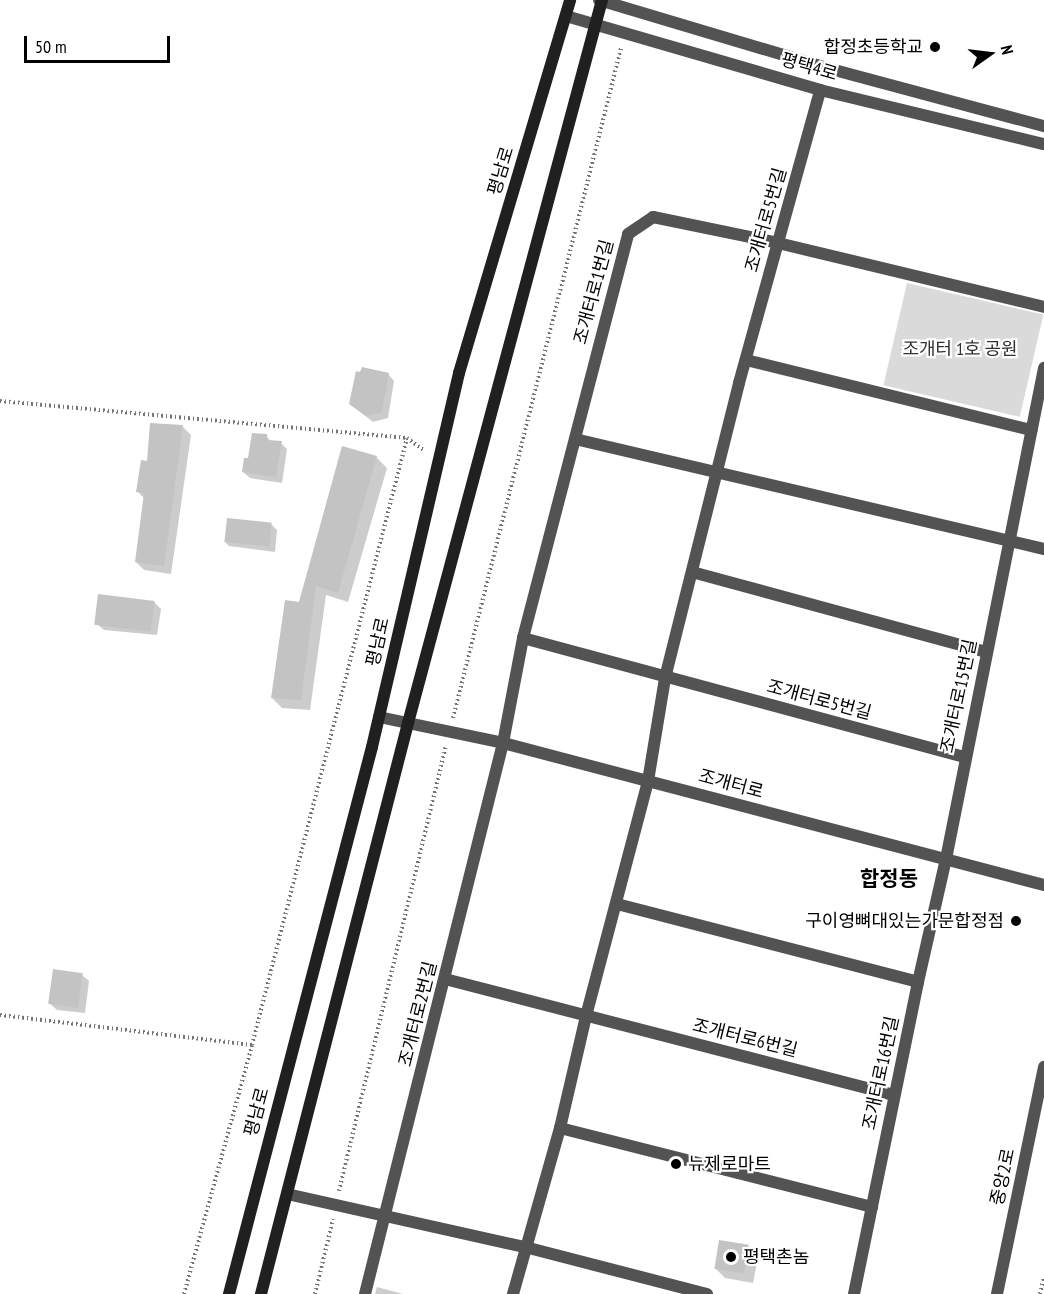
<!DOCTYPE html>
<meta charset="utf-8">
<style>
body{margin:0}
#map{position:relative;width:1044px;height:1294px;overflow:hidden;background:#fff;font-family:"PT Sans Narrow","Noto Sans KR",sans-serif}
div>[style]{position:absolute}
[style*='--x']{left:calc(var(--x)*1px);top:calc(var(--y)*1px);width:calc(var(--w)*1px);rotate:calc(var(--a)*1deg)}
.green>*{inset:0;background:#dadada;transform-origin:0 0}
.shadow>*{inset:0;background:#0003}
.building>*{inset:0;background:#c3c3c3;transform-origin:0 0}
.path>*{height:4px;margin-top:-2px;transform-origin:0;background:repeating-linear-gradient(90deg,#757575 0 1.5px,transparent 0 4.5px)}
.minor>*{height:12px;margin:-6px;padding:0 6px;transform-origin:6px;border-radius:6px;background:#535353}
.tertiary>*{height:12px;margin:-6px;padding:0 6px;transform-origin:6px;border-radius:6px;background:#535353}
.secondary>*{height:12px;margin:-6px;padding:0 6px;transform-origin:6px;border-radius:6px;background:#202020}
.dots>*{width:16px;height:16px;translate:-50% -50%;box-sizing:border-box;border:3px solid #fff;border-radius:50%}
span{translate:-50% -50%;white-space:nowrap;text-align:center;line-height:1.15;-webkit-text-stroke:4.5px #fff;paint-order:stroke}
.poi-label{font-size:18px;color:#000}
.right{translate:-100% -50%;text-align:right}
.left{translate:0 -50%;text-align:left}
.street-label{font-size:18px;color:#000}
.park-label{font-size:18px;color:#313131}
.quarter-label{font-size:21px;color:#000;font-weight:700}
.north{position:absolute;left:960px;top:24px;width:60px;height:60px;-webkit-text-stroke:4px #fff;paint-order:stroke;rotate:76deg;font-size:16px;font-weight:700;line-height:24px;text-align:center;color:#000}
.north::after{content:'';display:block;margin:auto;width:21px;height:27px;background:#000;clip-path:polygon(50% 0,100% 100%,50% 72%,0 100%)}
.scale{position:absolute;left:24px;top:36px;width:146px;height:27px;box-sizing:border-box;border:3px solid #000;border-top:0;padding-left:8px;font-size:18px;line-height:21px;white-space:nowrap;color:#000;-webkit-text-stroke:4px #fff;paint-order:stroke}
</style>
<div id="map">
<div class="green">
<i style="left:907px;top:283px;width:140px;height:105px;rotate:13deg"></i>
</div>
<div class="shadow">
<i style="clip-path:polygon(388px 374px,394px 381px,388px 418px,373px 422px,350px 404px)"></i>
<i style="clip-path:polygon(183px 427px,191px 435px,171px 574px,144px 570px,136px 562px,145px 499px,137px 491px)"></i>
<i style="clip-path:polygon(266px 436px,272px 442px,281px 443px,287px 449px,282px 483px,250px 478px,243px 472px)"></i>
<i style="clip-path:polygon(343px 448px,377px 458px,387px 468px,348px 602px,326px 595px,310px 710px,282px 708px,272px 698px)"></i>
<i style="clip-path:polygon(272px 525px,277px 530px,275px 552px,229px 546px,224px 541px)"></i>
<i style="clip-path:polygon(154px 602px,161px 609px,157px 635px,104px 630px,97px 624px)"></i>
<i style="clip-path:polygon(82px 975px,89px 981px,85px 1013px,57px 1010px,50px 1004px)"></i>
<i style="clip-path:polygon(748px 1247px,758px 1257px,753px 1283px,725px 1278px,715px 1268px)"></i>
<i style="clip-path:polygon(377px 1287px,403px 1294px,375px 1294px)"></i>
</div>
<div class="building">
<i style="clip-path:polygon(362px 367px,389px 373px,382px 412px,366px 416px,349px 404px,356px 371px,360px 372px)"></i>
<i style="clip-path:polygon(150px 423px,183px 425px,164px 566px,135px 562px,144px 493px,136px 492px,141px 460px,147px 461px)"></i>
<i style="clip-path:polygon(252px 433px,267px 434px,267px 440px,282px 441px,276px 477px,242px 472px,244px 458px,248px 458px)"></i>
<i style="clip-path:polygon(342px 446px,377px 456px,338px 593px,316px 586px,301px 700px,271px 698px,285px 600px,299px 602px)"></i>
<i style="left:227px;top:518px;width:45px;height:24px;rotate:6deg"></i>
<i style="left:98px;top:594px;width:57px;height:31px;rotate:7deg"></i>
<i style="left:53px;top:969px;width:30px;height:35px;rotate:8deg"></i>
<i style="left:719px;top:1240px;width:30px;height:29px;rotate:9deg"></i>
</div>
<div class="path">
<i style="--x:0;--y:401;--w:409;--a:5.2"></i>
<i style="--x:407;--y:438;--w:22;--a:36"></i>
<i style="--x:453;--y:718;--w:691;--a:-75.92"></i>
<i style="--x:0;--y:1015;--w:254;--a:6.8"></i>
<i style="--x:339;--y:1191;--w:458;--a:-76.5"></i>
<i style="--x:184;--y:1294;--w:258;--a:-74.7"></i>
<i style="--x:252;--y:1045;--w:626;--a:-75.68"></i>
<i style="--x:315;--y:1294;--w:77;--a:-76.5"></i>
<i style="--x:1040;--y:1294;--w:18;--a:-77"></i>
</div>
<div class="minor">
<i style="--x:746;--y:360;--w:294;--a:13.8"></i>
<i style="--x:575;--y:439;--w:482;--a:13.2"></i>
<i style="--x:692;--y:572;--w:305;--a:15.2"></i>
<i style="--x:523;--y:638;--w:458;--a:15.1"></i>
<i style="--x:379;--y:717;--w:127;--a:11.8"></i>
<i style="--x:503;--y:743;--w:559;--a:14.71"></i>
<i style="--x:617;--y:904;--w:311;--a:14.5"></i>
<i style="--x:445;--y:979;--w:464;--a:14.5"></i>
<i style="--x:560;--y:1128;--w:322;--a:14.2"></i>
<i style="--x:287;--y:1194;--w:244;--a:12.6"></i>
<i style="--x:525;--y:1247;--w:188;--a:14.5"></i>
<i style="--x:365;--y:1294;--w:568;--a:-75.94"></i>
<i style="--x:503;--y:743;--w:107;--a:-79.2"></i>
<i style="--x:523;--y:638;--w:417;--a:-75.4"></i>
<i style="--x:628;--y:234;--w:30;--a:-34"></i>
<i style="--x:653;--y:217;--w:128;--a:11.7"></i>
<i style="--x:778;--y:243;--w:274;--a:13.5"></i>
<i style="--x:513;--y:1294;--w:173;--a:-74.2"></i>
<i style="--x:560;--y:1128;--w:115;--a:-76.9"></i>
<i style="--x:586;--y:1016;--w:243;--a:-75.2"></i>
<i style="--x:648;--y:781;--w:104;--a:-80.6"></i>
<i style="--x:665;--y:678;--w:304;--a:-75.9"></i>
<i style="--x:739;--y:383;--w:304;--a:-74.5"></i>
<i style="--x:854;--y:1294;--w:318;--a:-78.4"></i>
<i style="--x:918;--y:982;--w:126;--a:-77.2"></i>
<i style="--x:946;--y:859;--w:501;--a:-78.71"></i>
</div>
<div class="tertiary">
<i style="--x:599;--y:0;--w:238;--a:16.6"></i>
<i style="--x:827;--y:68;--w:225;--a:15"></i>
<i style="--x:566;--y:16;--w:265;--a:16.2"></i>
<i style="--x:820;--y:90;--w:230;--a:13.6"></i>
<i style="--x:997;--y:1294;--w:232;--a:-78.3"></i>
</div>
<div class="secondary">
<i style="--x:229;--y:1294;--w:565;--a:-75.35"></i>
<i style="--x:372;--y:747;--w:384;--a:-76.9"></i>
<i style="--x:459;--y:373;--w:389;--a:-73.4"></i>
<i style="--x:261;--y:1294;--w:590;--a:-75.56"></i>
<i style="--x:408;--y:723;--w:749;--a:-74.98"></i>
</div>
<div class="dots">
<i style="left:935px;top:47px;background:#000"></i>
<i style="left:1016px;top:921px;background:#000"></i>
<i style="left:676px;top:1164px;background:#000"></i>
<i style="left:731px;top:1257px;background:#000"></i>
</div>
<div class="poi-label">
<span class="right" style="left:923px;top:47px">합정초등학교</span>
<span class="right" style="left:1004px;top:921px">구이영뼈대있는가문합정점</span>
<span class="left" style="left:688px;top:1164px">뉴제로마트</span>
<span class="left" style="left:743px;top:1257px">평택촌놈</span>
</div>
<div class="street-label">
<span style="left:809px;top:67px;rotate:16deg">평택4로</span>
<span style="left:501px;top:171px;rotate:-73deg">평남로</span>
<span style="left:766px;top:220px;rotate:-74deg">조개터로5번길</span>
<span style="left:594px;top:292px;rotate:-75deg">조개터로1번길</span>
<span style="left:378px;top:642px;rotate:-77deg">평남로</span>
<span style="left:959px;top:696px;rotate:-78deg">조개터로15번길</span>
<span style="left:819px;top:700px;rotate:15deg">조개터로5번길</span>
<span style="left:731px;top:784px;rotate:15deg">조개터로</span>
<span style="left:418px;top:1014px;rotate:-76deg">조개터로2번길</span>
<span style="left:745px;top:1038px;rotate:14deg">조개터로6번길</span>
<span style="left:881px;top:1073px;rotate:-78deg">조개터로16번길</span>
<span style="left:257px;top:1112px;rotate:-75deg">평남로</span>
<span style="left:1003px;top:1177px;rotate:-78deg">중앙2로</span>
</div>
<div class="park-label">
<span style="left:960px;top:349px">조개터 1호 공원</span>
</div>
<div class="quarter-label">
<span style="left:889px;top:879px">합정동</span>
</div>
<div class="north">N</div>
<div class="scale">50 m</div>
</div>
